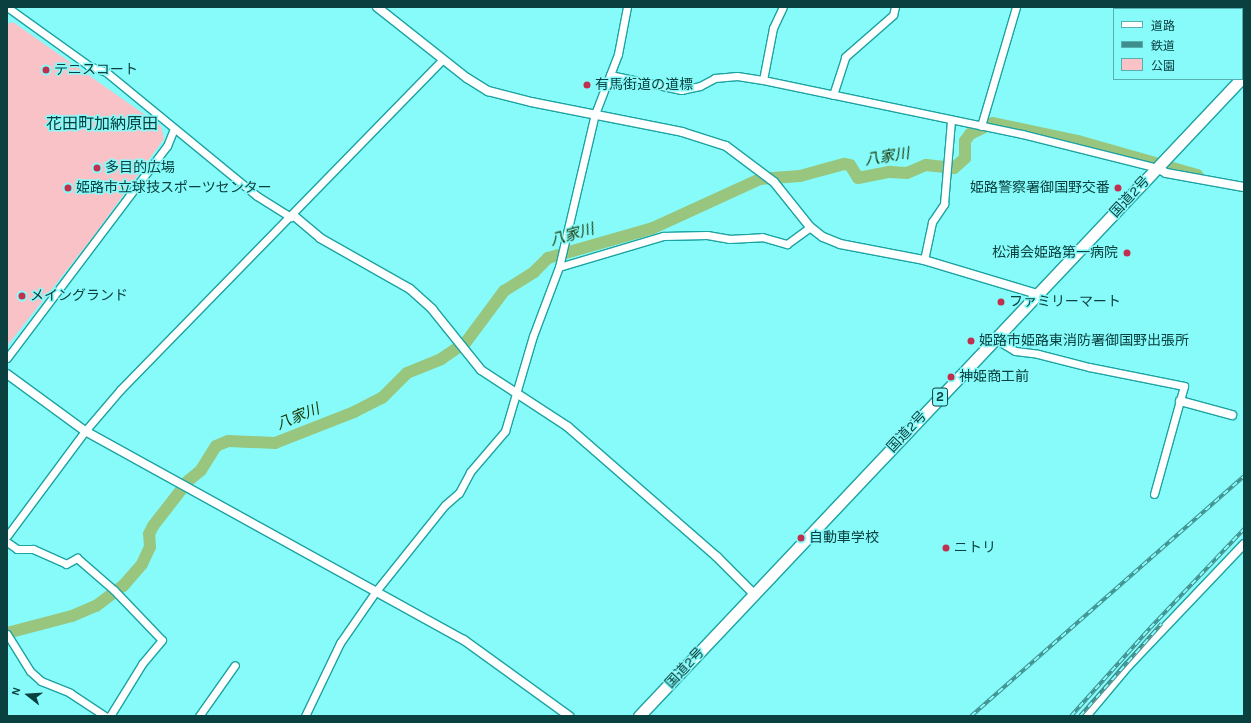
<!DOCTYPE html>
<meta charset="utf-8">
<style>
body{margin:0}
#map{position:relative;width:1251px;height:723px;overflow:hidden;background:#87fbf9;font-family:Karla,"Noto Sans JP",sans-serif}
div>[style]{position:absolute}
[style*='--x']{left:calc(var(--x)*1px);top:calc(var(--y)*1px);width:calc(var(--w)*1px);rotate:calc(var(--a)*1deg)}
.green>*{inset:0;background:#f9c2c6}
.river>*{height:12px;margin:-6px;padding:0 6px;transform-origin:6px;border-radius:6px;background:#99c67e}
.roads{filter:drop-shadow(1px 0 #1ca3a2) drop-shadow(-1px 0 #1ca3a2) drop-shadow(0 1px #1ca3a2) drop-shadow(0 -1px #1ca3a2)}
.minor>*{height:7px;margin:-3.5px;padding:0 3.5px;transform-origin:3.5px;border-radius:3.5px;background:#fff}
.tertiary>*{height:8px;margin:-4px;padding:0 4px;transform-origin:4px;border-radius:4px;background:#fff}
.trunk>*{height:11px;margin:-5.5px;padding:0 5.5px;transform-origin:5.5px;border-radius:5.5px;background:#fff}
.rail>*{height:3.5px;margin-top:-1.75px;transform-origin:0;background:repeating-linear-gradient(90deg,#87fbf9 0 6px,#3e8e8d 0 12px);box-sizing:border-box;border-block:1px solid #3e8e8d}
.dots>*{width:11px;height:11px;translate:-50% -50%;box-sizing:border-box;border:2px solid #87fbf9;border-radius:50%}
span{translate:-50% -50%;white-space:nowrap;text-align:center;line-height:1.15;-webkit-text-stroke:3px #87fbf9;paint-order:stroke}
.shield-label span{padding:1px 3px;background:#87fbf9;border:1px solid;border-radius:3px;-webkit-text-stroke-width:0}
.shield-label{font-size:13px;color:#0a4040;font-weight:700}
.poi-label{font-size:14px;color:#0a4040}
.left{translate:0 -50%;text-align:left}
.right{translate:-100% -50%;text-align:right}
.street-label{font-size:14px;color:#0a4040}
.water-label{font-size:15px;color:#173300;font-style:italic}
.quarter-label{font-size:16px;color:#0a4040}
.frame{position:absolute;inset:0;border:8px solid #0a4040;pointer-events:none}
.legend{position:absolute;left:1113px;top:8px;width:130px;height:72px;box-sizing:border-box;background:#87fbf9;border:1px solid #55b0af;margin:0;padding:5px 7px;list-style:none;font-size:12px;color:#0a4040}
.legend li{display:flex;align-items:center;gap:8px;height:20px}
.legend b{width:20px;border:1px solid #55b0af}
.north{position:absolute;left:8px;top:675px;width:40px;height:40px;-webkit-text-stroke:3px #87fbf9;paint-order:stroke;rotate:287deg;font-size:11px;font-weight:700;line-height:16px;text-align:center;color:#0a4040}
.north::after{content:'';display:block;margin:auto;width:14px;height:18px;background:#0a4040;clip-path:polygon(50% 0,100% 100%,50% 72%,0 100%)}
</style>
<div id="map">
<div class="green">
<i style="clip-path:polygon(13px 22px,161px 126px,164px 139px,92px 238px,7px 346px,7px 24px)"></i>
</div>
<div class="river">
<i style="--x:7;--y:633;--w:67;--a:-14.7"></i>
<i style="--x:72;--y:616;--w:26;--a:-23"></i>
<i style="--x:96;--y:606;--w:34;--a:-37"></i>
<i style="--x:123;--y:586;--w:29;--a:-49"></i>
<i style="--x:142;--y:564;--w:19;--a:-65"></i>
<i style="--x:150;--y:547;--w:13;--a:-94"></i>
<i style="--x:149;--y:534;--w:9;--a:-63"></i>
<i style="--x:153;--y:526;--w:57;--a:-52.1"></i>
<i style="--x:188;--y:481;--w:17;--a:-40"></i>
<i style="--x:201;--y:470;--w:28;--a:-58"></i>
<i style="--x:216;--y:446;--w:13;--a:-23"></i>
<i style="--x:228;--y:441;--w:47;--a:2.4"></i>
<i style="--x:275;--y:443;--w:85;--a:-21.4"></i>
<i style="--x:354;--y:412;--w:31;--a:-27"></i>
<i style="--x:382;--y:398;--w:35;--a:-45"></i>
<i style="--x:407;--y:373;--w:37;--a:-22"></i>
<i style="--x:441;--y:359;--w:30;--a:-34"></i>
<i style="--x:466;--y:342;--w:64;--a:-53.3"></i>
<i style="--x:504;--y:291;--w:36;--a:-32"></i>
<i style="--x:534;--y:272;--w:20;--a:-45"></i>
<i style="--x:548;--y:258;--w:109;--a:-15.9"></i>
<i style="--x:653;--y:228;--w:118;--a:-24.6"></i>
<i style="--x:760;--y:179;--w:40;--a:-4.3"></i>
<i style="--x:800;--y:176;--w:46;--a:-15.3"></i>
<i style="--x:844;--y:164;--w:6;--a:9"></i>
<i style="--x:850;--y:165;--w:15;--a:58"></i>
<i style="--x:858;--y:178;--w:33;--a:-11"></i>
<i style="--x:890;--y:172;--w:17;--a:3"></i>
<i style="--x:907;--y:173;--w:21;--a:-23"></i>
<i style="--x:926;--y:165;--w:28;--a:6"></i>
<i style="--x:954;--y:168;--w:15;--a:-42"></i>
<i style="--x:965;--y:158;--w:17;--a:-90"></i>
<i style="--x:965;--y:141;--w:9;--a:-54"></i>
<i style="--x:970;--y:134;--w:25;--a:-26"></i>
<i style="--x:993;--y:123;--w:87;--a:12"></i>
<i style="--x:1078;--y:141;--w:124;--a:15.9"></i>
</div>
<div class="roads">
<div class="minor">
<i style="--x:7;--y:7;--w:101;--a:35.7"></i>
<i style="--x:89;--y:66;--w:18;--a:19"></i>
<i style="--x:106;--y:72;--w:195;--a:39.4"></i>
<i style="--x:257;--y:196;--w:40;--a:32"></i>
<i style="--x:610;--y:75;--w:73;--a:11.9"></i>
<i style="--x:681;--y:90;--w:19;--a:-12"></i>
<i style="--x:700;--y:86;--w:17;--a:-28"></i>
<i style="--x:715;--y:78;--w:22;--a:-5"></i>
<i style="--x:737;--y:76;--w:26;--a:9"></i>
<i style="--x:763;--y:80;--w:265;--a:11.8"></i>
<i style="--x:1022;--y:134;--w:139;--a:14.1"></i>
<i style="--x:763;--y:80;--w:53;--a:-79.1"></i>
<i style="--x:773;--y:28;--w:23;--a:-65"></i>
<i style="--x:833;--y:95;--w:40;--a:-72"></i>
<i style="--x:845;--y:57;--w:64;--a:-41.2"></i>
<i style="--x:893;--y:15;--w:8;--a:-76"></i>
<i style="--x:981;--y:126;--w:124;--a:-73.6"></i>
<i style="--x:924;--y:260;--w:39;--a:-78"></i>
<i style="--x:932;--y:222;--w:22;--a:-56"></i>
<i style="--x:944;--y:204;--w:83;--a:-85.2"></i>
<i style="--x:559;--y:267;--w:109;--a:-16.6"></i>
<i style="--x:663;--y:236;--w:44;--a:-1.3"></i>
<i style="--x:707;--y:235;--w:22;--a:10"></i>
<i style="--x:729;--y:239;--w:33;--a:-3"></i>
<i style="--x:762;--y:237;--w:26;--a:16"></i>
<i style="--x:787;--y:244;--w:29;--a:-36"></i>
<i style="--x:995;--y:339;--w:23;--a:31"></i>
<i style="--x:1015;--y:351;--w:23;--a:7"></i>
<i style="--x:1038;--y:354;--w:53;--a:14.3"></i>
<i style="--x:1089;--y:367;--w:97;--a:11.3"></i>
<i style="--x:1184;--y:386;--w:112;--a:105.5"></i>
<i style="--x:7;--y:358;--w:266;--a:-53"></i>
<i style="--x:167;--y:146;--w:18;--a:-68"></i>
<i style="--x:7;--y:536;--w:131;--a:-53.4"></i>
<i style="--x:85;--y:431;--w:54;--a:-49.5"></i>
<i style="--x:120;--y:390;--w:462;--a:-45.7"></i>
<i style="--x:7;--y:542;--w:12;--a:35"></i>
<i style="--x:17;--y:549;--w:16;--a:0"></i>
<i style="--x:33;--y:549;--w:36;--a:24"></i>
<i style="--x:66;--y:564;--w:13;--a:-29"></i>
<i style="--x:77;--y:558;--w:49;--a:40.9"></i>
<i style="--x:114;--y:590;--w:69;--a:46.2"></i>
<i style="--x:162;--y:640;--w:31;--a:130"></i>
<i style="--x:142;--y:664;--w:61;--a:121.6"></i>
<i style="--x:7;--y:634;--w:44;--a:58.1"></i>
<i style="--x:30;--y:671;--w:15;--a:42"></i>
<i style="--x:41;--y:681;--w:31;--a:22"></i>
<i style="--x:70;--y:693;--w:42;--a:33.3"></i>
<i style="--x:199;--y:716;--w:62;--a:-54.8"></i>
<i style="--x:305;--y:716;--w:81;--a:-64.4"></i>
<i style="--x:340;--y:643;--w:63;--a:-55.3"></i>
<i style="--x:376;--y:591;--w:110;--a:-51.3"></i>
<i style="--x:445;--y:505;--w:18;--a:-41"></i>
<i style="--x:459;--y:493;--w:24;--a:-62"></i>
<i style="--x:470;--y:472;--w:54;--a:-49.5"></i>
<i style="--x:505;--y:431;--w:99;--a:-73.6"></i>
<i style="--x:533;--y:336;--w:74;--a:-69.4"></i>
<i style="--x:559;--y:267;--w:157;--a:-76.8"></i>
<i style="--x:595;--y:114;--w:64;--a:-69"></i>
<i style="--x:618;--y:54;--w:48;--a:-79.2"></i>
</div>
<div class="tertiary">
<i style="--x:377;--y:7;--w:115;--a:38.3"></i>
<i style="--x:467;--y:78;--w:25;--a:32"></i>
<i style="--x:488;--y:91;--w:44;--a:14.3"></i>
<i style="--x:531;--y:102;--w:154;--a:11.2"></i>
<i style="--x:682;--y:132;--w:46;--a:17.7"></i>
<i style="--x:726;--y:146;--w:60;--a:36.9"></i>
<i style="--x:774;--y:182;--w:58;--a:51.3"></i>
<i style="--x:810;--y:227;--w:16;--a:38"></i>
<i style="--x:823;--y:237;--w:18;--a:22"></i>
<i style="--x:840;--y:244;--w:86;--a:10.8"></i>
<i style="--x:924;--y:260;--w:118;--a:16.7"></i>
<i style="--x:1157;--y:168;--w:10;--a:29"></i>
<i style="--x:1166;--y:173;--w:79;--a:10.2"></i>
<i style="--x:293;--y:215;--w:35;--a:40"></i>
<i style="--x:320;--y:238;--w:103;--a:29.5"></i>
<i style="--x:410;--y:289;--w:30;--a:42"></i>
<i style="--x:432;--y:309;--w:78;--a:51.2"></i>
<i style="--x:481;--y:370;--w:104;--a:33.2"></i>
<i style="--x:568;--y:427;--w:198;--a:41.1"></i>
<i style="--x:717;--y:557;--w:52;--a:45"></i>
<i style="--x:7;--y:374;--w:97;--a:36.2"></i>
<i style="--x:85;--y:431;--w:433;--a:28.9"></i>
<i style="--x:464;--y:640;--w:130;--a:35.9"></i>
<i style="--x:1180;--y:401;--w:54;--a:15.1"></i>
<i style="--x:1086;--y:716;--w:65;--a:-50"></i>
<i style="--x:1128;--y:666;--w:168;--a:-46.4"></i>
</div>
<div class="trunk">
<i style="--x:639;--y:716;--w:876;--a:-46.62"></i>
</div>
</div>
<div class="rail">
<i style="--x:971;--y:716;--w:363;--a:-41.3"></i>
<i style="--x:1071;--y:716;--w:118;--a:-48.1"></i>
<i style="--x:1150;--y:628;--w:137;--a:-46.5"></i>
<i style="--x:1080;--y:716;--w:123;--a:-48.6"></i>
</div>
<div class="dots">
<i style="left:46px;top:70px;background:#c02f4d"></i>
<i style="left:587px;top:85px;background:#c02f4d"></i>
<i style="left:97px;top:168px;background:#c02f4d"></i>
<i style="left:68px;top:188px;background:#c02f4d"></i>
<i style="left:1118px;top:188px;background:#c02f4d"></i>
<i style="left:1127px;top:253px;background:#c02f4d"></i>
<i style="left:22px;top:296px;background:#c02f4d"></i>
<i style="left:1001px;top:302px;background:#c02f4d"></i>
<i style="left:971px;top:341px;background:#c02f4d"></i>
<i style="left:951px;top:377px;background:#c02f4d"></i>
<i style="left:801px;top:538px;background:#c02f4d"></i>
<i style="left:946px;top:548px;background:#c02f4d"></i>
</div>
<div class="shield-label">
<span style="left:940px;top:397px">2</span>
</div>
<div class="poi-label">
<span class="left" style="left:54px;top:70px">テニスコート</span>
<span class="left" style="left:595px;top:85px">有馬街道の道標</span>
<span class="left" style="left:105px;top:168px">多目的広場</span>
<span class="left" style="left:76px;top:188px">姫路市立球技スポーツセンター</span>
<span class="right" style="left:1110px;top:188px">姫路警察署御国野交番</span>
<span class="right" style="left:1118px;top:253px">松浦会姫路第一病院</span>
<span class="left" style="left:30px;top:296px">メイングランド</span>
<span class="left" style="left:1009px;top:302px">ファミリーマート</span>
<span class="left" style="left:979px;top:341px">姫路市姫路東消防署御国野出張所</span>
<span class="left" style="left:959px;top:377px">神姫商工前</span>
<span class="left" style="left:809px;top:538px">自動車学校</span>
<span class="left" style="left:954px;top:548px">ニトリ</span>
</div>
<div class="street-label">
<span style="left:1130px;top:197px;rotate:-47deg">国道2号</span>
<span style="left:907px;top:432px;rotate:-47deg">国道2号</span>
<span style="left:685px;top:668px;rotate:-47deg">国道2号</span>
</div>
<div class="water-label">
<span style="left:887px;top:157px;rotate:-9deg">八家川</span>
<span style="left:572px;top:235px;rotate:-16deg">八家川</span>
<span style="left:298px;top:417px;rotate:-22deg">八家川</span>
</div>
<div class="quarter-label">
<span style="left:102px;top:124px">花田町加納原田</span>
</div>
<div class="frame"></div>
<ul class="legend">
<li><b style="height:5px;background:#fff"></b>道路</li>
<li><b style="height:5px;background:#3e8e8d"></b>鉄道</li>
<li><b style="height:11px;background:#f9c2c6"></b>公園</li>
</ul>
<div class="north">N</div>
</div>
